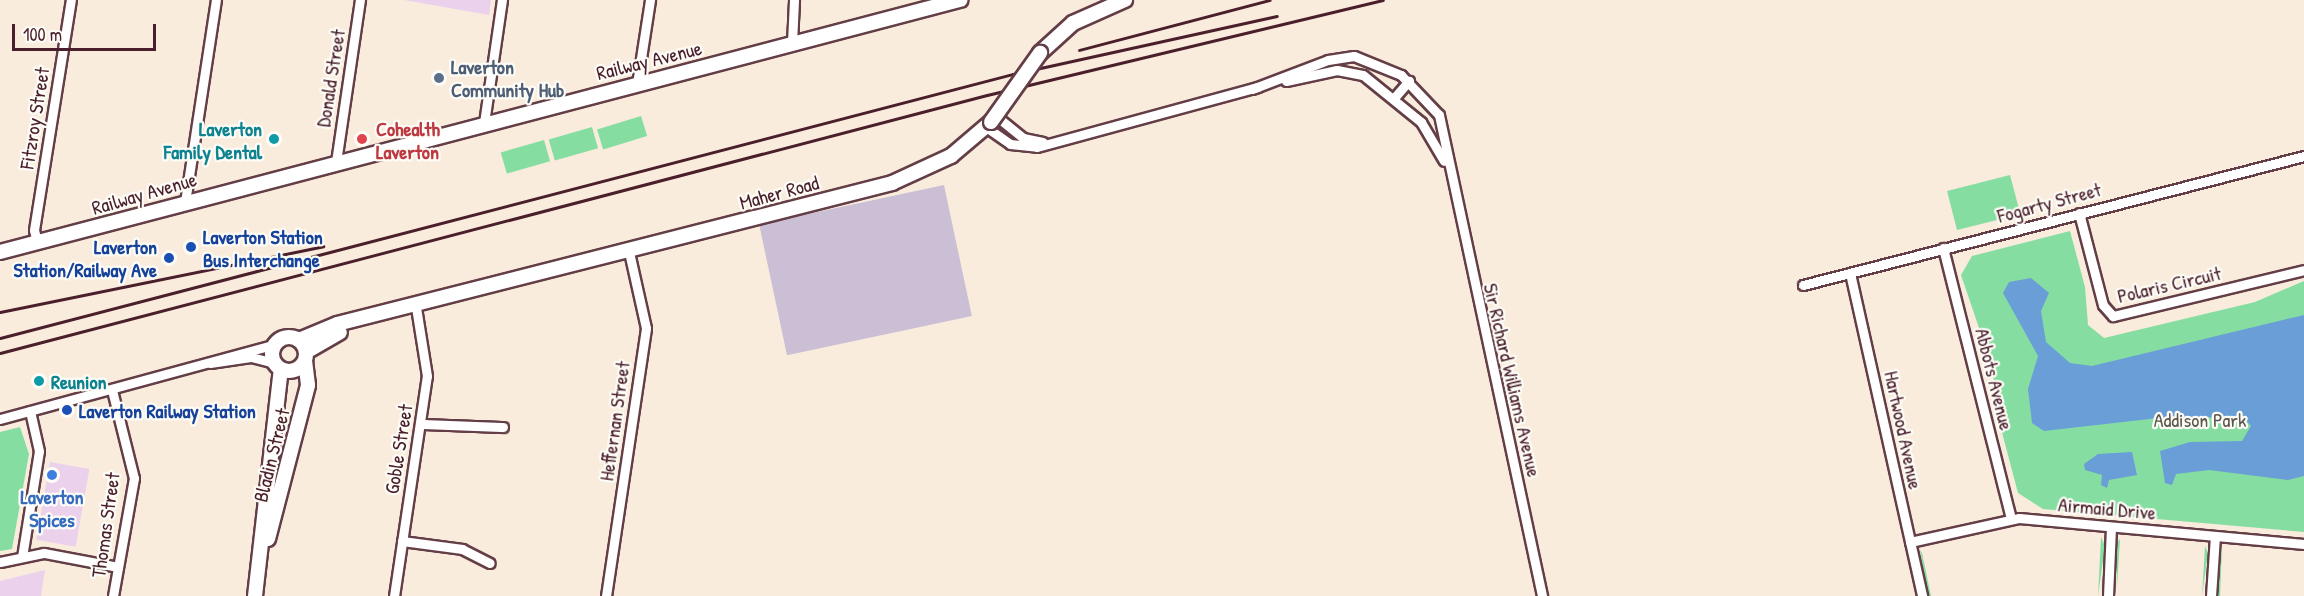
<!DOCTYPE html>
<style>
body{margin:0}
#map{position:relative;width:2304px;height:596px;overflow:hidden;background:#f9ecdc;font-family:"Patrick Hand",sans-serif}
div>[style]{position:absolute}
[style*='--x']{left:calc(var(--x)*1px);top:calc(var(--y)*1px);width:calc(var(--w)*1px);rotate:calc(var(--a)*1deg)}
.built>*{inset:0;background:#ebd1ec;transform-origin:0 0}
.industrial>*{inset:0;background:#cbbfd6;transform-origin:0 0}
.green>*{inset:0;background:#86dda1;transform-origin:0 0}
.water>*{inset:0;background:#699ed6}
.roads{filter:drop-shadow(2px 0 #643e46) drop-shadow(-2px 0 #643e46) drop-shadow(0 2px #643e46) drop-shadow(0 -2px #643e46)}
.street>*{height:9px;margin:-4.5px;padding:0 4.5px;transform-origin:4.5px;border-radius:4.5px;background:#fff}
.secondary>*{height:14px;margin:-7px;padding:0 7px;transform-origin:7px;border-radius:7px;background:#fff}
.secondary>.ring{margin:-7px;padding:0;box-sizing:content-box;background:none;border:14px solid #fff;border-radius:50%}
.rail>*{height:3px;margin:-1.5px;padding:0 1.5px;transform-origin:1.5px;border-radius:1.5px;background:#4a1f2b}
.bridges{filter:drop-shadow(2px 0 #643e46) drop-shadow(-2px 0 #643e46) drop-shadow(0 2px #643e46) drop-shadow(0 -2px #643e46)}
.secondary-bridge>*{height:14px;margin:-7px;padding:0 7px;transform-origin:7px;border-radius:7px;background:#fff}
.dots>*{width:16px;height:16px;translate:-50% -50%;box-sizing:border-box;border:3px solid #fdfcf7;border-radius:50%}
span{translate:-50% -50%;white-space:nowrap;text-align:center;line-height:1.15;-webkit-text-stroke:4.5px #fdfcf7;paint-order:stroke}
.street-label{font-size:20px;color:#4a1f2b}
.service-label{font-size:20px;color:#4e5e75;font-weight:700}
.left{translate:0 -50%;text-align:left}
.culture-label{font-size:20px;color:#0d838f;font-weight:700}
.right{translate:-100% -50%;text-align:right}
.health-label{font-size:20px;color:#be3a42;font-weight:700}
.transit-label{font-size:20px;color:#164399;font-weight:700}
.park-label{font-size:20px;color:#5c584e}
.shop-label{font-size:20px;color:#366cbe;font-weight:700}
.scale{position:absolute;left:12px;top:24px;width:144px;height:27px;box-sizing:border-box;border:3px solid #4a1f2b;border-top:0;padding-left:8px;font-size:18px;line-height:21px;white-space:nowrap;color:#4a1f2b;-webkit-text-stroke:4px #fdfcf7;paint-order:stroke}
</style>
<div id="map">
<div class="built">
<i style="clip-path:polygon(404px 0,491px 0,489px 15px)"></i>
<i style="left:50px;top:462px;width:40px;height:79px;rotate:10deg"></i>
<i style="clip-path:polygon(45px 570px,41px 596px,0 596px,0 581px)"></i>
</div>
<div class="industrial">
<i style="left:944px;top:185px;width:134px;height:189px;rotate:78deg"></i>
</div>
<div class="green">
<i style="left:641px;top:116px;width:21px;height:46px;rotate:73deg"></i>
<i style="left:592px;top:127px;width:22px;height:45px;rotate:74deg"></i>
<i style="left:544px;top:140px;width:22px;height:45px;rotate:74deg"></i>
<i style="clip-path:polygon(2010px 175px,2019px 209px,2011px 211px,2013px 216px,1957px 230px,1947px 191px)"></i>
<i style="clip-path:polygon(2070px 231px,2085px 287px,2088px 325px,2104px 338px,2255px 302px,2304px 281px,2304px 532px,2043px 509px,2018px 493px,1995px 406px,1993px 369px,1961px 275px,1972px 256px)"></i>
<i style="clip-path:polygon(20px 427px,29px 454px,12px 549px,0 551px,0 432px)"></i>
<i style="clip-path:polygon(2101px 537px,2105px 546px,2098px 596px)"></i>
<i style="clip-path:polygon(2120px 539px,2117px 587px,2116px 544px)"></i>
<i style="clip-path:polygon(2205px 546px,2208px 553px,2202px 596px)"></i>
<i style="clip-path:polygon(2222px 548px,2220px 596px,2217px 596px,2219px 555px)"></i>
<i style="clip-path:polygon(1920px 550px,1922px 553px,1931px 596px,1928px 596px)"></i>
</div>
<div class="water">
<i style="clip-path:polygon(2031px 278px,2049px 293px,2041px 311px,2046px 342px,2070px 363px,2092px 366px,2304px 315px,2304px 476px,2288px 480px,2209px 470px,2176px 474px,2172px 485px,2165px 483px,2160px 451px,2190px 442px,2242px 441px,2251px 426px,2243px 417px,2158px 418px,2044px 431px,2032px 423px,2028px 389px,2038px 356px,2003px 293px,2009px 282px)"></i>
<i style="clip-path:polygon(2132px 452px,2137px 475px,2109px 480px,2107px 488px,2101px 485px,2102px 475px,2085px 470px,2084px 464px,2098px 454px)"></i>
</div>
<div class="roads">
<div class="street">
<i style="--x:792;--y:43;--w:43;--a:-87.3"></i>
<i style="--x:1286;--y:81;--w:52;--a:-12.2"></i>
<i style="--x:1337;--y:70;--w:26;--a:11"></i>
<i style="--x:1363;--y:75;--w:75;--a:39"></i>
<i style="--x:1421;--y:122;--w:45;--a:59.5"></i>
<i style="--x:637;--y:84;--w:85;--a:-81.2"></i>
<i style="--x:1252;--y:89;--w:81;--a:-20.9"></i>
<i style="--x:1328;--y:60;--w:26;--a:-9"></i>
<i style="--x:1354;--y:56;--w:51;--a:22"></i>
<i style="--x:1401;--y:75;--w:55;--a:46.5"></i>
<i style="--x:1439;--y:115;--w:492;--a:77.9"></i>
<i style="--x:1394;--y:98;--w:23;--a:-49"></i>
<i style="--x:996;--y:116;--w:35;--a:39"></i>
<i style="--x:1023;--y:138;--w:20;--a:11"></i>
<i style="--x:484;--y:123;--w:124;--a:-81.7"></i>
<i style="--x:986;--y:127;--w:29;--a:35"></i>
<i style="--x:1010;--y:144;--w:27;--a:6"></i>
<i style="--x:1037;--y:147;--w:229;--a:-15.2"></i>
<i style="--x:336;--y:162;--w:164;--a:-81.6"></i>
<i style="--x:185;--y:202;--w:204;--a:-81.3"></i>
<i style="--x:2079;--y:213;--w:95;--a:75.4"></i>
<i style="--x:2103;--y:305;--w:15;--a:48"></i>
<i style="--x:2113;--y:316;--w:196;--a:-13.5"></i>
<i style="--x:37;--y:242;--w:12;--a:-104"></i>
<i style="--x:34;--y:230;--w:233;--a:-80.9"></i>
<i style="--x:1943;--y:248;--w:278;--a:75.9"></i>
<i style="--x:1850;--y:273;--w:331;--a:77.4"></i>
<i style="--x:1803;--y:285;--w:517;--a:-14.44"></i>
<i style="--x:210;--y:363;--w:41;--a:-8.3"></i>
<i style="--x:251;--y:357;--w:25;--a:14"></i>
<i style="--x:112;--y:390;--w:91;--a:76"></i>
<i style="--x:134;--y:478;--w:120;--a:100.1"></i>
<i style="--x:0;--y:419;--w:286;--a:-15.2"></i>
<i style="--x:421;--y:424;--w:82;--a:2.1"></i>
<i style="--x:402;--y:541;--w:61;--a:7.6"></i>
<i style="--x:462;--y:549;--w:31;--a:27"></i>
<i style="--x:1910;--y:542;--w:112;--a:-12.4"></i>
<i style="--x:2019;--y:518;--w:286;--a:5.2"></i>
<i style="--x:22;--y:557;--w:107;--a:-80.9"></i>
<i style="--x:39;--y:451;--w:41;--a:-102.7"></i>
<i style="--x:0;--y:562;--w:45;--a:-11.6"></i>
<i style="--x:44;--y:553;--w:75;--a:10.7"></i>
<i style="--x:394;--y:596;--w:222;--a:-81.5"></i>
<i style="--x:427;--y:376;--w:70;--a:-99.1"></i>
<i style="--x:606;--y:596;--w:271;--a:-81.5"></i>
<i style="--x:646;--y:328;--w:78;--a:-102.6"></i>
<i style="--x:2108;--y:596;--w:69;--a:-87.5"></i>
<i style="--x:2211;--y:596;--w:60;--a:-86.2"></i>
</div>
<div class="secondary">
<i style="--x:1040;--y:53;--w:45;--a:-42.3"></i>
<i style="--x:1073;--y:23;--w:57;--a:-23.9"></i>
<i style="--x:0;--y:252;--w:993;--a:-14.71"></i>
<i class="ring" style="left:272px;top:337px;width:20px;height:20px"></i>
<i style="--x:299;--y:340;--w:41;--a:-22.8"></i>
<i style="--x:337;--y:324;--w:573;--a:-14.25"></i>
<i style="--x:892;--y:183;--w:65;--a:-24.6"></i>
<i style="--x:951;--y:156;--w:52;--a:-40.4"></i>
<i style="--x:306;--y:352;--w:39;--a:-30"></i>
<i style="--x:268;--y:539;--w:159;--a:-75.4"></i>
<i style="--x:308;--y:385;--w:24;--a:-97"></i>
<i style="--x:255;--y:596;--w:228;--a:-83.5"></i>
</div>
</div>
<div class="rail">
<i style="--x:1079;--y:50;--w:197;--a:-14.7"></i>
<i style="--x:0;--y:312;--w:330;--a:-11.5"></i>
<i style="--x:0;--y:338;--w:1047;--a:-14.61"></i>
<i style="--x:1013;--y:74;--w:270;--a:-12.4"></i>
<i style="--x:0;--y:353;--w:1020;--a:-14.65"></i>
<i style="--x:987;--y:95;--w:407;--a:-13.5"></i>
</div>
<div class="bridges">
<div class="secondary-bridge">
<i style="--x:991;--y:122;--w:85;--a:-54.6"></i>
</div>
</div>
<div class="dots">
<i style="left:439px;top:78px;background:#5c6f8a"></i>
<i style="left:274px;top:139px;background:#0f9aa8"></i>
<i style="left:362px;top:139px;background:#e0444e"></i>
<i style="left:191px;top:247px;background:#1a4fb4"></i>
<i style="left:169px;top:258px;background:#1a4fb4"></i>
<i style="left:39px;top:381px;background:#0f9aa8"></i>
<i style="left:67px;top:410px;background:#1a4fb4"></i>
<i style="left:52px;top:475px;background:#3f7fe0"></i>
</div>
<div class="street-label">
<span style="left:649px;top:60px;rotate:-14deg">Railway Avenue</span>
<span style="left:330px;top:78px;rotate:-81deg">Donald Street</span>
<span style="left:34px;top:118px;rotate:-81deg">Fitzroy Street</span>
<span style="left:779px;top:192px;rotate:-15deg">Maher Road</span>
<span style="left:144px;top:193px;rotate:-16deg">Railway Avenue</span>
<span style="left:2049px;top:202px;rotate:-15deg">Fogarty Street</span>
<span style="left:2169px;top:284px;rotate:-13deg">Polaris Circuit</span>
<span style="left:1995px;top:379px;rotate:76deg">Abbots Avenue</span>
<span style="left:1513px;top:380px;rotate:77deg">Sir Richard Williams Avenue</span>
<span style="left:614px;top:421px;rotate:-82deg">Heffernan Street</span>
<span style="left:1904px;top:430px;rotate:78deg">Hartwood Avenue</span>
<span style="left:398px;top:449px;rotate:-81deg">Goble Street</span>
<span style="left:271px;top:455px;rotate:-76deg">Bladin Street</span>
<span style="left:2107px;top:508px;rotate:5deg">Airmaid Drive</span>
<span style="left:105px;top:525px;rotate:-82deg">Thomas Street</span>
</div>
<div class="service-label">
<span class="left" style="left:451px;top:78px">Laverton<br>Community Hub</span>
</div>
<div class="culture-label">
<span class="right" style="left:262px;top:140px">Laverton<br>Family Dental</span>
<span class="left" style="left:51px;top:381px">Reunion</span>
</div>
<div class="health-label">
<span class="left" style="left:376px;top:140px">Cohealth<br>Laverton</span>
</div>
<div class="transit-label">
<span class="left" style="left:203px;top:248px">Laverton Station<br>Bus Interchange</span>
<span class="right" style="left:157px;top:258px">Laverton<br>Station/Railway Ave</span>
<span class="left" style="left:79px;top:410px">Laverton Railway Station</span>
</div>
<div class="park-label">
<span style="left:2200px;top:419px">Addison Park</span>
</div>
<div class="shop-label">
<span style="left:52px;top:508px">Laverton<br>Spices</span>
</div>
<div class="scale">100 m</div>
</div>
